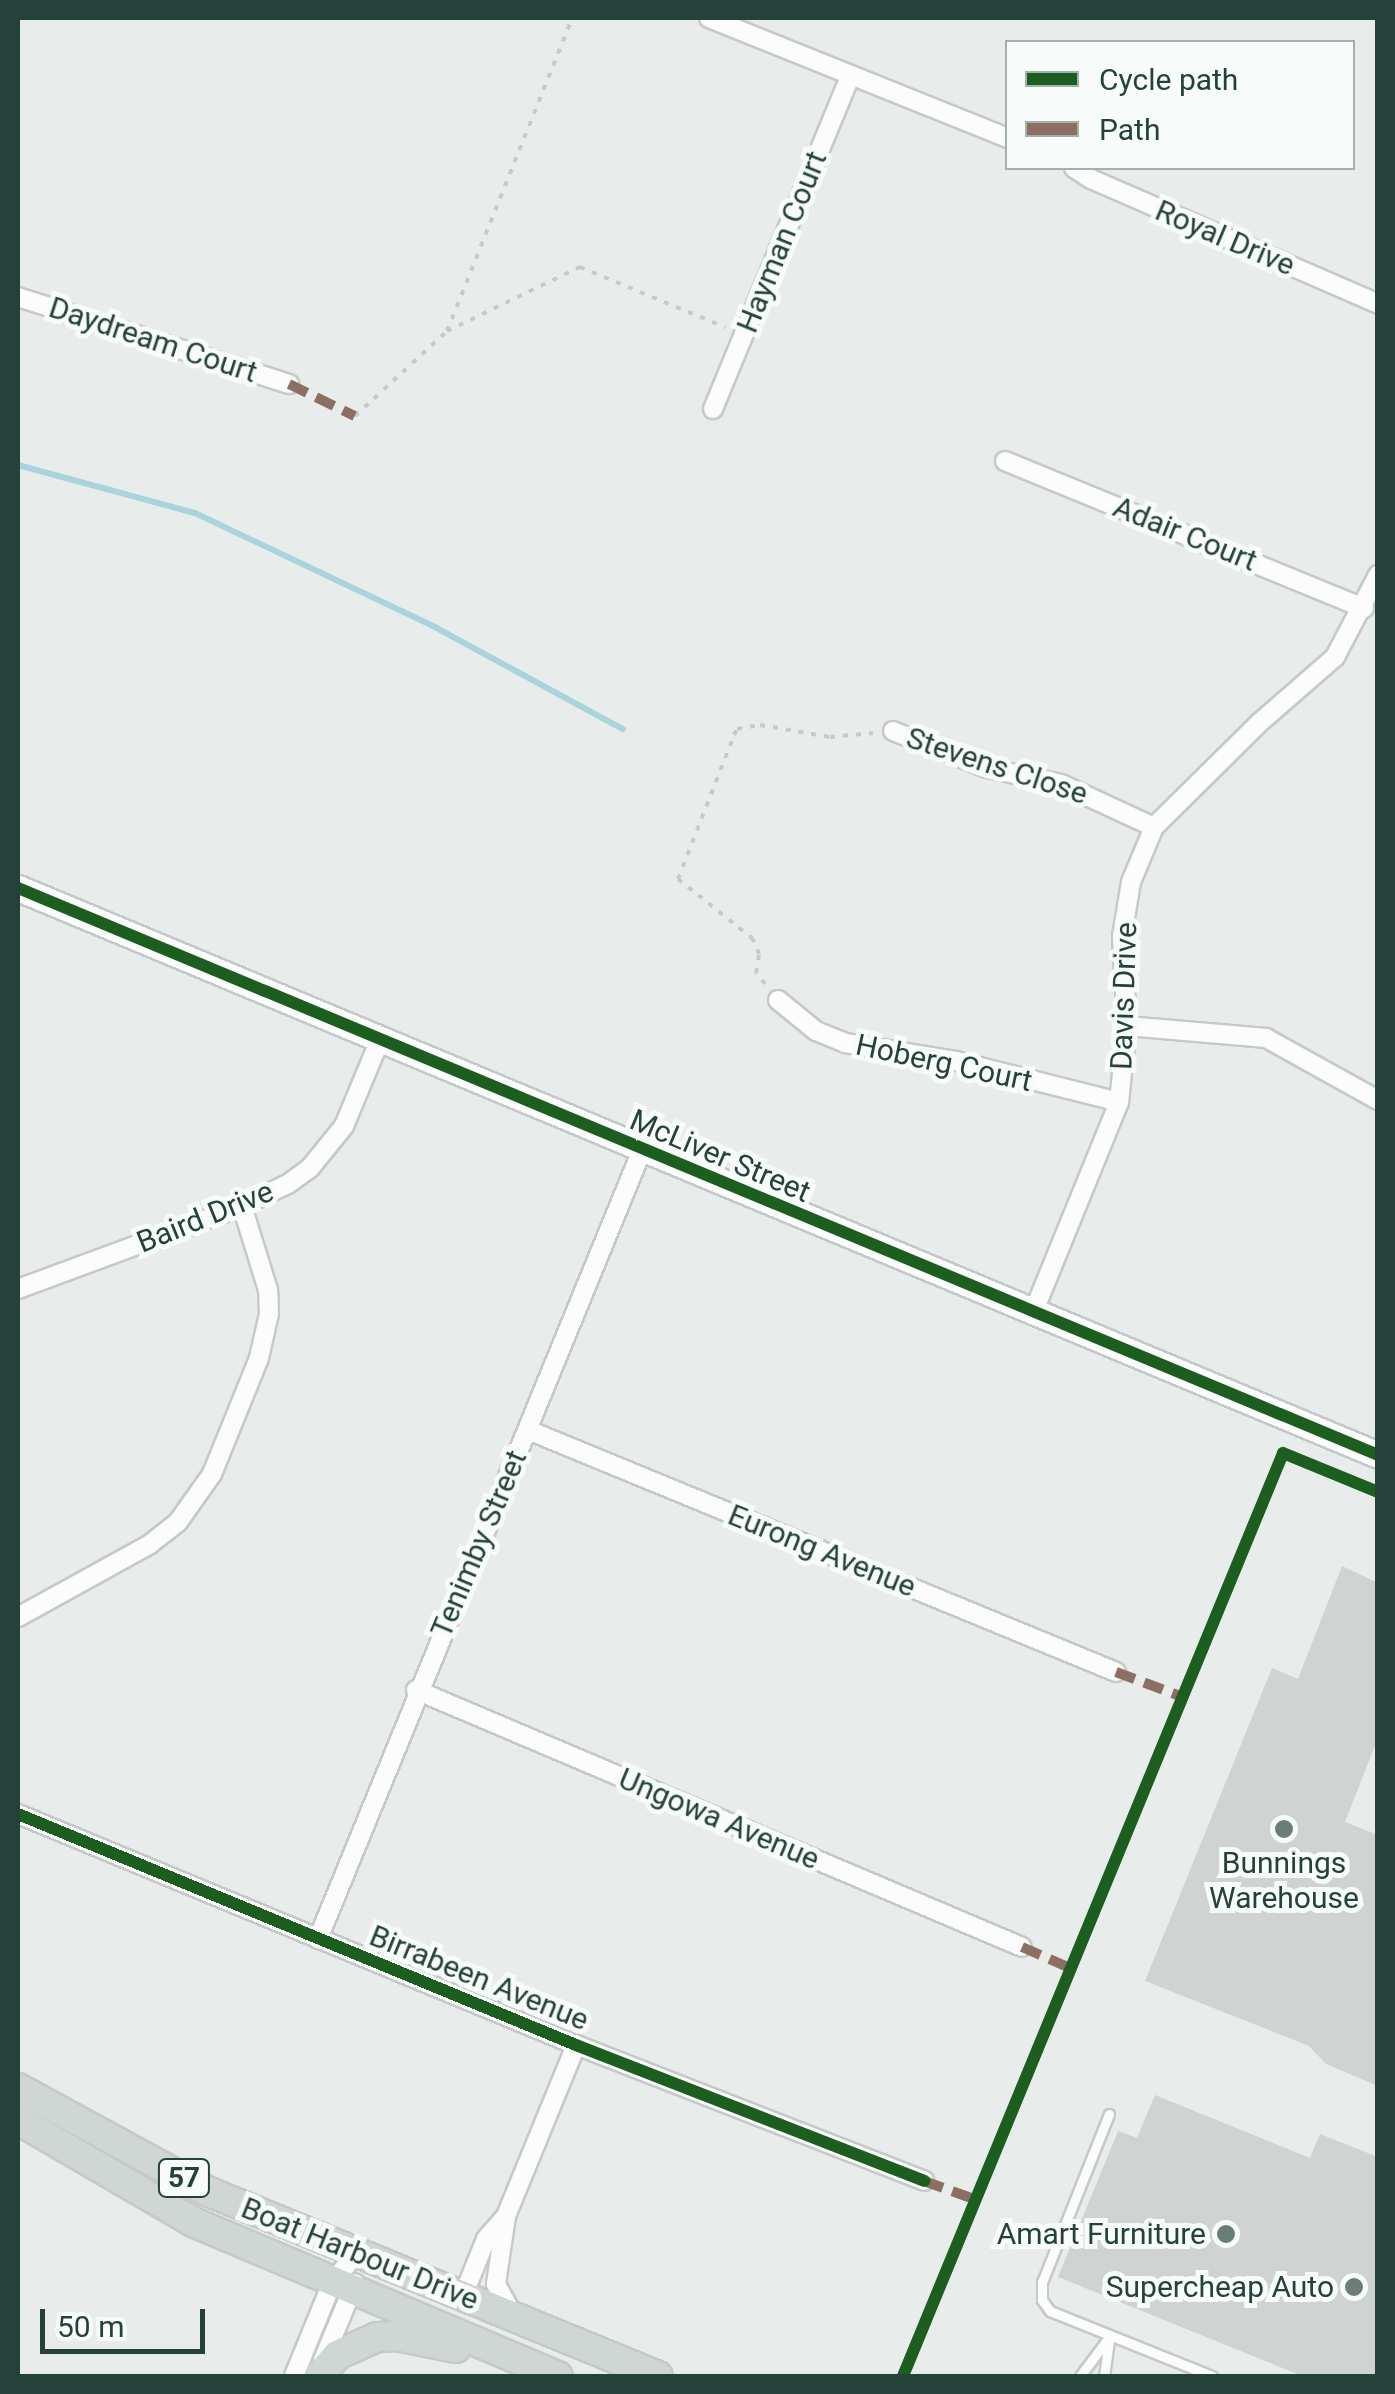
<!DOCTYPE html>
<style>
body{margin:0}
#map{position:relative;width:1395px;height:2394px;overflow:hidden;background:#e8edeb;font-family:Roboto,sans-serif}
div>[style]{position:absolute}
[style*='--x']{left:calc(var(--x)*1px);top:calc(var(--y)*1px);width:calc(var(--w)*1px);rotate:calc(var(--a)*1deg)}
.stream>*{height:6px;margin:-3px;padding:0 3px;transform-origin:3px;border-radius:3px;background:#a9d4db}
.building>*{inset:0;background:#cfd4d2}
.path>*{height:4px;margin-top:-2px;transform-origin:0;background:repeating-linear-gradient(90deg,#c3ccca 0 5px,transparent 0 13px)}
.roads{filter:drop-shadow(2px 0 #c5cac8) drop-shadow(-2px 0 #c5cac8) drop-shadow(0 2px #c5cac8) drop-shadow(0 -2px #c5cac8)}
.lane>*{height:9px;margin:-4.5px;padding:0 4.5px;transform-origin:4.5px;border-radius:4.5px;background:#fcfcfc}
.street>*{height:18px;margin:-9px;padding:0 9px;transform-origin:9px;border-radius:9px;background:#fcfcfc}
.secondary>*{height:25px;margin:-12.5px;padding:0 12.5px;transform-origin:12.5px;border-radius:12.5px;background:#fcfcfc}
.primary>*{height:28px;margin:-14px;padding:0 14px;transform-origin:14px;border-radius:14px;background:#cfd7d5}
.quiet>*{height:10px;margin-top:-5px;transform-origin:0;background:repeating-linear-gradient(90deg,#8d6e63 0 20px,transparent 0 30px)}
.cycleway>*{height:12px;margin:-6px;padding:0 6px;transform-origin:6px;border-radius:6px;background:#1b5e20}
.dots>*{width:28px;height:28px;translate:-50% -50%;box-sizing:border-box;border:5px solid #f7fbf9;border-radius:50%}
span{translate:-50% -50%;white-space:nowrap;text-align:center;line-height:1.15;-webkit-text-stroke:10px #f7fbf9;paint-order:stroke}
.shield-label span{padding:2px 8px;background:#f7fbf9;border:2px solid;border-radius:8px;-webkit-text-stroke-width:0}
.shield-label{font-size:28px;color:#24423a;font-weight:700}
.street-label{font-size:30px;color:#24423a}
.poi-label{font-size:30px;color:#24423a}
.right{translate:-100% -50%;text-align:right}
.frame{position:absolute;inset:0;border:20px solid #24423a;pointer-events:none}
.legend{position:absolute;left:1005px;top:40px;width:350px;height:130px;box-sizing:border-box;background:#f7fbf9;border:2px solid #a3b1ad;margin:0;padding:12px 18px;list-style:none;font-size:30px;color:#24423a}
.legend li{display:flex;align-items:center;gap:20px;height:50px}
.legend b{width:50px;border:2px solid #a3b1ad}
.scale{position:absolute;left:40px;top:2309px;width:165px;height:45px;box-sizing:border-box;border:5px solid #24423a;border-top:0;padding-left:12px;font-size:30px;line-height:35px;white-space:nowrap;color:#24423a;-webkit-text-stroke:8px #f7fbf9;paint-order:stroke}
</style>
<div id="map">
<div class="stream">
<i style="--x:18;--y:465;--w:183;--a:15.2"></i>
<i style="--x:195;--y:513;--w:263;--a:25.4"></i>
<i style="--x:433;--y:626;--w:216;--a:28.5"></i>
</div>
<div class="building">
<i style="clip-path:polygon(1342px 1566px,1378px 1583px,1378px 1738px,1345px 1822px,1378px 1835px,1378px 2086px,1326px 2064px,1309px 2046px,1145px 1981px,1272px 1668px,1298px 1679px)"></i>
<i style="clip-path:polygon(1155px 2095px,1310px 2158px,1320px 2134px,1378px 2157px,1378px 2376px,1302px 2376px,1058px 2277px,1118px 2131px,1137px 2138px)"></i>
</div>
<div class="path">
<i style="--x:447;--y:331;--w:337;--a:-68.2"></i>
<i style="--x:355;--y:416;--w:125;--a:-42.7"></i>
<i style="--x:447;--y:331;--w:148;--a:-25.7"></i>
<i style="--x:580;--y:267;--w:157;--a:22.5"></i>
<i style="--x:765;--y:984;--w:14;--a:-129"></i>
<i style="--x:756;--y:973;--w:19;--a:-81"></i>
<i style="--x:759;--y:954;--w:16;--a:-112"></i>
<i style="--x:753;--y:939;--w:96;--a:-141.3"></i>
<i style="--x:678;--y:879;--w:155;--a:-68.7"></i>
<i style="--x:734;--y:735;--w:7;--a:-63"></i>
<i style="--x:737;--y:729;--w:23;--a:-10"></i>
<i style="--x:760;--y:725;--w:71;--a:9.7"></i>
<i style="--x:830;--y:737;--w:43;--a:-5.3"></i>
</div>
<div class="roads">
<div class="lane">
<i style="--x:1109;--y:2114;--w:181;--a:111.7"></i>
<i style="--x:1042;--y:2282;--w:18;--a:90"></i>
<i style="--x:1042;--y:2300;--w:14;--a:54"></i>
<i style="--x:1050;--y:2311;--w:175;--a:21.9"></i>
<i style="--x:1080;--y:2376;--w:50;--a:-53.1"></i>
<i style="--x:1104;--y:2376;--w:37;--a:-82"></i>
</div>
<div class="street">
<i style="--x:709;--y:18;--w:322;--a:21.9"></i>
<i style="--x:1074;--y:168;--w:20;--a:33"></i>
<i style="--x:1091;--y:179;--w:313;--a:23.5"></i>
<i style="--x:18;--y:297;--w:285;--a:17.8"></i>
<i style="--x:713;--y:409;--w:361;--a:-67.6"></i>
<i style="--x:1005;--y:461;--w:388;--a:22.3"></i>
<i style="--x:893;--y:731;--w:101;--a:21.5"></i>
<i style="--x:987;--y:768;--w:76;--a:12.2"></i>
<i style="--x:1061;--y:784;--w:102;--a:24.8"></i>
<i style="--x:778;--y:1000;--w:49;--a:39.2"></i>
<i style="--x:816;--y:1031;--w:31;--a:22"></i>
<i style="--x:845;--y:1043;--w:112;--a:9.2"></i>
<i style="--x:956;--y:1061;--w:168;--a:14.1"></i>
<i style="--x:1127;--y:1026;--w:140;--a:4.9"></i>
<i style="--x:1266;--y:1038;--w:128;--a:29"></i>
<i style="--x:18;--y:1289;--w:239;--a:-20.3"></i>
<i style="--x:242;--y:1206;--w:51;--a:-25.6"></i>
<i style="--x:288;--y:1184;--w:27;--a:-36"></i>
<i style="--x:310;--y:1168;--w:54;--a:-51"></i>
<i style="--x:344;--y:1126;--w:91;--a:-67.4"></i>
<i style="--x:1033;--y:1313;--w:228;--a:-67.8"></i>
<i style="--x:1119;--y:1102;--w:76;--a:-84"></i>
<i style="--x:1127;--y:1026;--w:90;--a:-93.2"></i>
<i style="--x:1122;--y:936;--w:55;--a:-80.5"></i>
<i style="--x:1131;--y:882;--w:60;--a:-67.3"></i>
<i style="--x:1154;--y:827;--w:146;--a:-44.7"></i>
<i style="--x:1258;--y:724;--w:102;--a:-41"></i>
<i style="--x:1335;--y:657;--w:93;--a:-62.3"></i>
<i style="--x:528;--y:1430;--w:636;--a:22.37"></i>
<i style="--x:18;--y:1617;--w:151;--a:-28.9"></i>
<i style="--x:150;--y:1544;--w:36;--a:-38"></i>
<i style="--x:178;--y:1522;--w:59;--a:-54.7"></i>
<i style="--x:212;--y:1474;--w:125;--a:-67.9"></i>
<i style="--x:259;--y:1358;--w:45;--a:-77.2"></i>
<i style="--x:269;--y:1314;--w:24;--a:-92"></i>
<i style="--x:268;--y:1290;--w:88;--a:-107.2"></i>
<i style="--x:416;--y:1690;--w:658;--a:22.98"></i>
<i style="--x:18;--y:1814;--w:604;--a:22.49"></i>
<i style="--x:576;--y:2045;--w:374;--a:21.3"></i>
<i style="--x:318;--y:1939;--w:853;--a:-67.67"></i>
<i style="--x:463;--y:2296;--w:61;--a:-68"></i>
<i style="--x:486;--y:2239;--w:29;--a:-49"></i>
<i style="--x:513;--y:2315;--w:35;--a:-119"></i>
<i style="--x:496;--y:2284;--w:69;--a:-81.6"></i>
<i style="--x:506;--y:2216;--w:185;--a:-67.7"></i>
<i style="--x:323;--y:2360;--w:83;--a:-67.4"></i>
<i style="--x:294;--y:2376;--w:100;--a:-67.8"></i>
<i style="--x:332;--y:2283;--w:40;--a:-51"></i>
</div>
<div class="secondary">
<i style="--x:18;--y:888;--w:1473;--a:22.63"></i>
</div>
<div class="primary">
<i style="--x:18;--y:2088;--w:215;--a:28.6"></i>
<i style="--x:207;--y:2191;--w:487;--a:22.3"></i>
<i style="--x:18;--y:2120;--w:203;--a:30.2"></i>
<i style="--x:193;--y:2222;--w:396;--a:22.9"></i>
<i style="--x:319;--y:2376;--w:28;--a:-49"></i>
<i style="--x:337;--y:2355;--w:44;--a:-24.2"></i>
<i style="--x:377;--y:2337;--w:20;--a:-3"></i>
<i style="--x:397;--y:2336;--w:60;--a:11.5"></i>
</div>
</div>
<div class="quiet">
<i style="--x:289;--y:384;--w:73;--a:25.9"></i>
<i style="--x:1116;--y:1672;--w:72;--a:20.5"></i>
<i style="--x:1022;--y:1947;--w:52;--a:23.6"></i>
<i style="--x:924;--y:2181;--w:53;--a:19.8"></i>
</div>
<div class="cycleway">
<i style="--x:18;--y:888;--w:1473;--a:22.63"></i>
<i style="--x:18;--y:1814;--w:604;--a:22.49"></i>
<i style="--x:576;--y:2045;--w:374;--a:21.3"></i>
<i style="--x:903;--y:2376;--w:998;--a:-67.62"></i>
<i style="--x:1283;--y:1453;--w:103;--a:22.3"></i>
</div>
<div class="dots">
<i style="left:1284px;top:1829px;background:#697e78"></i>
<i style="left:1226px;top:2234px;background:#697e78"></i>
<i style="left:1354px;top:2287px;background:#697e78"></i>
</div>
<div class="shield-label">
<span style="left:184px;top:2178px">57</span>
</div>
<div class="street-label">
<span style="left:1225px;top:238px;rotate:23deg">Royal Drive</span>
<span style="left:782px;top:242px;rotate:-68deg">Hayman Court</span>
<span style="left:153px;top:340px;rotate:18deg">Daydream Court</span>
<span style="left:1185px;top:534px;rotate:22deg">Adair Court</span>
<span style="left:997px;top:766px;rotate:18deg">Stevens Close</span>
<span style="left:1124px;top:996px;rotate:-88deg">Davis Drive</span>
<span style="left:944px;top:1063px;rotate:12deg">Hoberg Court</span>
<span style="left:720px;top:1156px;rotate:23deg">McLiver Street</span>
<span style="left:205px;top:1217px;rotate:-22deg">Baird Drive</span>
<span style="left:479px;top:1544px;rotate:-67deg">Tenimby Street</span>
<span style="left:822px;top:1551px;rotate:22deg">Eurong Avenue</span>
<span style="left:719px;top:1819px;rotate:23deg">Ungowa Avenue</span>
<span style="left:479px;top:1978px;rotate:22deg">Birrabeen Avenue</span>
<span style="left:360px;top:2254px;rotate:22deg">Boat Harbour Drive</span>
</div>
<div class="poi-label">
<span style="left:1284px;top:1880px">Bunnings<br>Warehouse</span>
<span class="right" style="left:1206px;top:2234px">Amart Furniture</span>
<span class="right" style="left:1334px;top:2287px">Supercheap Auto</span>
</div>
<div class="frame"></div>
<ul class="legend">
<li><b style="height:12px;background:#1b5e20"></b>Cycle path</li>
<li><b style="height:12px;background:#8d6e63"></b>Path</li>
</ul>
<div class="scale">50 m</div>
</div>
